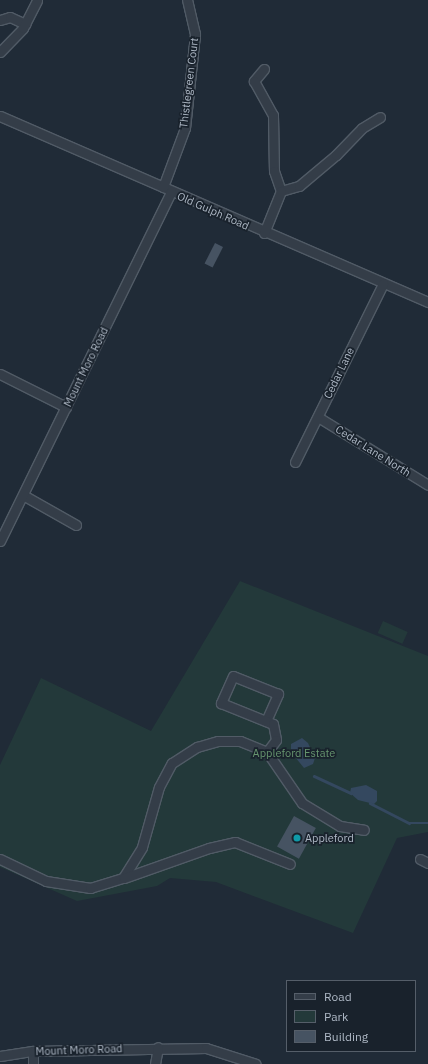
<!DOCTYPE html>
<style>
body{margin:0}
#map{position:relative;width:428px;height:1064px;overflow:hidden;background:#202b37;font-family:"IBM Plex Sans",sans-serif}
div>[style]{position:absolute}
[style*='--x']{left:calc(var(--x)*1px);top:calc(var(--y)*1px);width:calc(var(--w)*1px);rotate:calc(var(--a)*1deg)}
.green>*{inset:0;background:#23393a;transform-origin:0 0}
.water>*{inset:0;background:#34485f}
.stream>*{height:2.5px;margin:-1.25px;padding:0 1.25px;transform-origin:1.25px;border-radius:1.25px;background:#34485f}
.building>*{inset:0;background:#465362;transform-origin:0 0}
.roads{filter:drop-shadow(1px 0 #515b66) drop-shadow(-1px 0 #515b66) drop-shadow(0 1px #515b66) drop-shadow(0 -1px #515b66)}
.minor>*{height:9px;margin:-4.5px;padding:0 4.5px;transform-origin:4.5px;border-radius:4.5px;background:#343d48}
.dots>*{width:11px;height:11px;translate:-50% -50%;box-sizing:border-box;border:2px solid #19222c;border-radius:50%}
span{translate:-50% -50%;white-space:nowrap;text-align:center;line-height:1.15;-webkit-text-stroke:3.5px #19222c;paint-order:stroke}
.street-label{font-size:11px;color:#aeb8c5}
.park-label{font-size:11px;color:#66956e}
.poi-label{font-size:11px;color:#aeb8c5}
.left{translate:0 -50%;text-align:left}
.legend{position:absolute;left:286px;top:980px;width:130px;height:72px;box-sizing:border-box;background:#19222c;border:1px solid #555e69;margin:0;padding:5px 7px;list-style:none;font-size:12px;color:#aeb8c5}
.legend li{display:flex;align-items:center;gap:8px;height:20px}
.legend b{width:20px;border:1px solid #555e69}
</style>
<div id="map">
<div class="green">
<i style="clip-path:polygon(240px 581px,428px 656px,428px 832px,397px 838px,353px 933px,216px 882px,170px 878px,157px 886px,77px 901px,0 867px,0 765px,41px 678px,151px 731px)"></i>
<i style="left:383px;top:621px;width:27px;height:13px;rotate:24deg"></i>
</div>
<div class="water">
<i style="clip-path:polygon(302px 738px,308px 743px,315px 758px,313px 764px,304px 768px,291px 752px,291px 744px)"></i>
<i style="clip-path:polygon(366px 785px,377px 791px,377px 801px,374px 804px,358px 800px,350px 793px,351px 788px)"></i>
</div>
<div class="stream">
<i style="--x:314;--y:776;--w:41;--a:24.7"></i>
<i style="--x:370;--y:803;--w:44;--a:27.1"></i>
<i style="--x:409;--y:823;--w:19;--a:0"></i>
</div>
<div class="building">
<i style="left:215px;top:243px;width:9px;height:23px;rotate:27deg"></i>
<i style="left:294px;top:816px;width:25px;height:35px;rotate:29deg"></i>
</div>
<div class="roads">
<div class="minor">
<i style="--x:0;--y:20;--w:10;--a:-17"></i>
<i style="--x:10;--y:17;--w:17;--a:25"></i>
<i style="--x:0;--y:52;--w:33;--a:-46"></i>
<i style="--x:23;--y:28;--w:31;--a:-63"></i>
<i style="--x:264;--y:69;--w:16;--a:130"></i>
<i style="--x:254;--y:81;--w:39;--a:61"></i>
<i style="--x:273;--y:115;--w:56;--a:89"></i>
<i style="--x:274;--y:171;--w:21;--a:71"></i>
<i style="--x:0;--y:116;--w:467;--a:23.5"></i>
<i style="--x:163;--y:187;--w:63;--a:-69.6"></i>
<i style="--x:185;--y:128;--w:95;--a:-83.9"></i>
<i style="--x:195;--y:34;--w:35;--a:-103"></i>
<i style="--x:281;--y:191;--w:19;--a:-16"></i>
<i style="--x:299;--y:186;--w:48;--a:-40"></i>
<i style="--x:336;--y:155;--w:37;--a:-46"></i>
<i style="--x:362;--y:128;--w:21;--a:-31"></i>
<i style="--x:264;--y:233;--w:45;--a:-68"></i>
<i style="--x:0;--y:374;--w:74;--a:26.6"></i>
<i style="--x:318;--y:417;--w:129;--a:31.7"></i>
<i style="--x:295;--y:462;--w:199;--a:-63.7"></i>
<i style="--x:23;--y:495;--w:61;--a:29.5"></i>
<i style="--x:0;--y:541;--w:389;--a:-63.9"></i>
<i style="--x:266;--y:721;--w:30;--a:-66"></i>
<i style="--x:278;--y:694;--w:48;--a:-158.2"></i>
<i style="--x:233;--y:676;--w:30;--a:114"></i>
<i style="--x:221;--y:703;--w:56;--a:22"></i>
<i style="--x:273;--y:724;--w:16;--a:79"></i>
<i style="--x:276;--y:740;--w:15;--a:127"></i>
<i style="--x:0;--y:859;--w:51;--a:25.6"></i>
<i style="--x:46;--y:881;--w:45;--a:9"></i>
<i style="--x:90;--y:888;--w:34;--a:-17"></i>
<i style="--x:123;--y:878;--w:36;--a:-58"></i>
<i style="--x:142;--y:847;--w:62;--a:-74.2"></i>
<i style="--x:159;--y:787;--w:27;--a:-62"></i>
<i style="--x:172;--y:763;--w:30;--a:-33"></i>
<i style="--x:197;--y:747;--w:22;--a:-16"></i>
<i style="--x:218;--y:741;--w:22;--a:0"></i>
<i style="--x:240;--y:741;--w:29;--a:22"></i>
<i style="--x:267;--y:752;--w:62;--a:55.5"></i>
<i style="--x:302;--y:803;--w:44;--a:31.2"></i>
<i style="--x:340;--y:826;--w:24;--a:9"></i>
<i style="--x:420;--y:859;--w:9;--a:27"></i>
<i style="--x:124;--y:878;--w:90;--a:-19.4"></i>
<i style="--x:209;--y:848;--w:27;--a:-13"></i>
<i style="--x:235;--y:842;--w:59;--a:21.8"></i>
<i style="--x:33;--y:1051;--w:13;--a:90"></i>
<i style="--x:0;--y:1056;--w:33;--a:-9"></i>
<i style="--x:33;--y:1051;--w:173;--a:-1"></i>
<i style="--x:206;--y:1048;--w:52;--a:17.7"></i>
<i style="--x:155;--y:1064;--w:17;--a:-80"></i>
</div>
</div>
<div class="dots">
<i style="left:297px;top:838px;background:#0f9aa8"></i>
</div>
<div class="street-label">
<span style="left:189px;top:83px;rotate:-83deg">Thistlegreen Court</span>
<span style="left:213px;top:211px;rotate:24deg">Old Gulph Road</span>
<span style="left:86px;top:367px;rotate:-64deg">Mount Moro Road</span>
<span style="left:339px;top:373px;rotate:-64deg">Cedar Lane</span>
<span style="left:373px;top:451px;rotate:32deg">Cedar Lane North</span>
<span style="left:79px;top:1050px;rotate:-2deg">Mount Moro Road</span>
</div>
<div class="park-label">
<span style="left:294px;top:753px">Appleford Estate</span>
</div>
<div class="poi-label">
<span class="left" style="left:305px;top:838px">Appleford</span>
</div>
<ul class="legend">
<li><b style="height:5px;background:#343d48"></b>Road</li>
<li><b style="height:11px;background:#23393a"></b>Park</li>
<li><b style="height:11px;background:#465362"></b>Building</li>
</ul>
</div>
